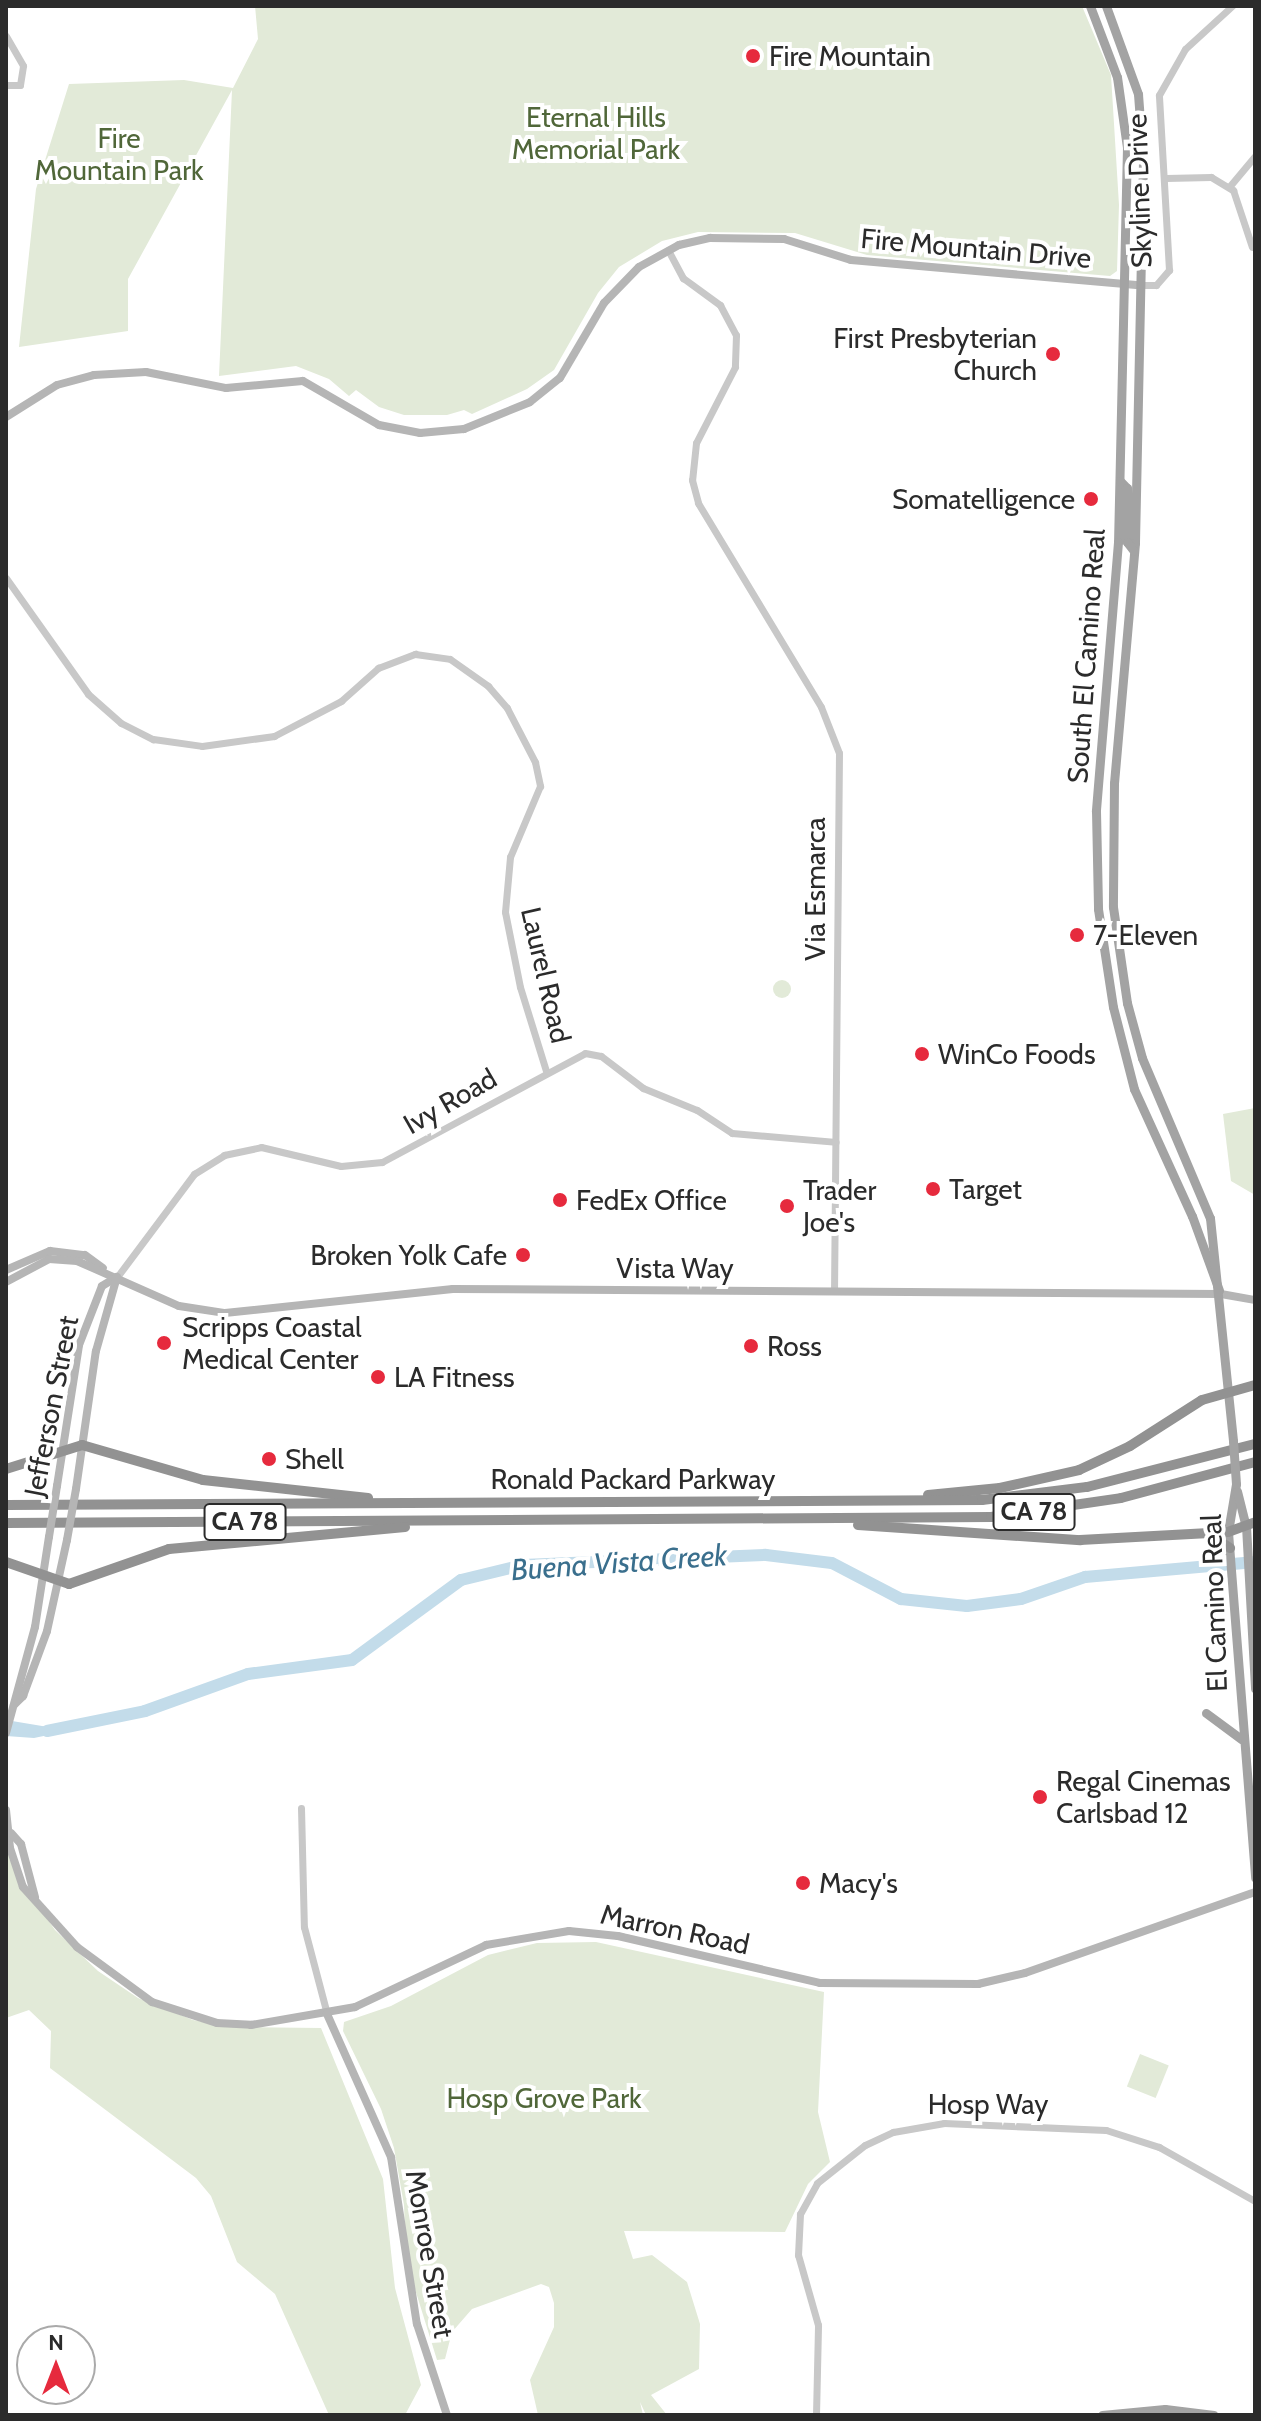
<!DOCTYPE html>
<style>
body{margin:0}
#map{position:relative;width:1261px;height:2421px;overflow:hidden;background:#fff;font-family:Cabin,sans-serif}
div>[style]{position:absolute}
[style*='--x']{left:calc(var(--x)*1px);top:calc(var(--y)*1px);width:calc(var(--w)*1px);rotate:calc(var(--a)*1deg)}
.green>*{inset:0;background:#e2ead8;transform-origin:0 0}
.round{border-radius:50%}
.water>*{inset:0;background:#c3dcea}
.river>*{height:12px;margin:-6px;padding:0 6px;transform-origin:6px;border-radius:6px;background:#c3dcea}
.tertiary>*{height:7px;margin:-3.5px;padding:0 3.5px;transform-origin:3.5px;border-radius:3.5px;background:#c8c8c8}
.secondary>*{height:8px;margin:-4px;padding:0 4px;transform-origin:4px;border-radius:4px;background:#b5b5b5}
.primary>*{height:9px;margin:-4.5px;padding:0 4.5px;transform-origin:4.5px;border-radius:4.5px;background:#a3a3a3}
.motorway>*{height:10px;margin:-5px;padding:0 5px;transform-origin:5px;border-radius:5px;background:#929292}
.secondary-bridge>*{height:8px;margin:-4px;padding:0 4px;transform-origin:4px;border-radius:4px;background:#b5b5b5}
.primary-bridge>*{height:9px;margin:-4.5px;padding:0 4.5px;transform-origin:4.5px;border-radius:4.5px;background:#a3a3a3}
.dots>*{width:22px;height:22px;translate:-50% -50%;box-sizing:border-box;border:4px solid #fff;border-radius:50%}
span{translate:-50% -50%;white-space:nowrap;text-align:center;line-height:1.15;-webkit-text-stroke:8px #fff;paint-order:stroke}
.shield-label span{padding:2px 6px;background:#fff;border:2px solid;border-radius:6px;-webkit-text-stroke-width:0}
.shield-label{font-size:26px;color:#2b2b2b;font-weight:700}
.poi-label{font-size:28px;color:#2b2b2b}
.left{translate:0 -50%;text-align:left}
.right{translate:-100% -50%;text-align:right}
.park-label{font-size:28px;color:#506739}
.street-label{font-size:28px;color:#2b2b2b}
.water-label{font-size:30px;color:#3a6f8d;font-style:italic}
.frame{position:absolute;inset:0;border:8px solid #2b2b2b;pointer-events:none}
.north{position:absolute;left:16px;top:2325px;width:80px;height:80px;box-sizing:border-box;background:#fff;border:2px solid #aaa;border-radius:50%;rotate:0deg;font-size:22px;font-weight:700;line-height:32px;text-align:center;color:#2b2b2b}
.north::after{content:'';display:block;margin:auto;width:28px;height:36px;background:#e62a3d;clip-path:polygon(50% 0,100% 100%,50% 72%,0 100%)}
</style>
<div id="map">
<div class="green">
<i style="clip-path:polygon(255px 6px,1082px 6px,1111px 75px,1119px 205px,1117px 271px,1110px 276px,867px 255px,795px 233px,698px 232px,662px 241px,619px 267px,598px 293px,554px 370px,527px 389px,472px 414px,464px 410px,447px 415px,404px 415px,379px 407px,356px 390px,349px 396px,329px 379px,296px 366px,219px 376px,232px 90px,128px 279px,128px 331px,19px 347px,36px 189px,69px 84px,184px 80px,233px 88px,258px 39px)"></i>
<i class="round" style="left:773px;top:980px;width:18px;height:18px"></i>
<i style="clip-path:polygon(1255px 1108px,1255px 1195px,1231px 1181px,1223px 1114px)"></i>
<i style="clip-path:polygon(6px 1837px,25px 1887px,55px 1930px,98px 1971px,138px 1998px,193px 2020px,228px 2027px,321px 2028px,383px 2179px,395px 2288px,421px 2385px,405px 2415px,329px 2415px,275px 2294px,237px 2262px,211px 2196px,196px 2178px,50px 2068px,51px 2031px,29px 2010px,6px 2018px)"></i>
<i style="clip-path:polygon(596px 1942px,824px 1992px,818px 2112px,830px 2162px,808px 2184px,785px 2232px,624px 2231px,633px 2259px,652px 2255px,687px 2282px,700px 2324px,699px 2369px,651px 2395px,667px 2415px,646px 2415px,640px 2402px,643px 2415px,538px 2415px,530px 2380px,554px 2327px,554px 2303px,549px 2287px,541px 2284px,472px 2309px,452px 2332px,445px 2359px,437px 2360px,406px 2260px,404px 2205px,394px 2148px,381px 2109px,343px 2031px,344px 2022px,391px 2006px,488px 1955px,537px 1943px)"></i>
<i style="left:1140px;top:2054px;width:31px;height:35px;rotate:22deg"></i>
</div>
<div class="water">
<i style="clip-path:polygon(6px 1720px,60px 1729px,63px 1732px,34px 1738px,6px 1736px)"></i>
</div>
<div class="river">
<i style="--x:47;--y:1731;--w:100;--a:-11.5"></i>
<i style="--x:145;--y:1711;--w:109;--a:-19.8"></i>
<i style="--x:248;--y:1674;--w:105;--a:-7.7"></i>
<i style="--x:352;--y:1660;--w:135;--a:-36.3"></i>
<i style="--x:461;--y:1580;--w:64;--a:-13.6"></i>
<i style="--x:523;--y:1565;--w:243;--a:-2.4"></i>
<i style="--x:766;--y:1555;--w:66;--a:6.9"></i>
<i style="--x:832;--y:1563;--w:78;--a:27.6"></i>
<i style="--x:901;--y:1599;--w:66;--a:6.1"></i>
<i style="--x:967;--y:1606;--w:54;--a:-7.4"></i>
<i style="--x:1021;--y:1599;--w:68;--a:-19"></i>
<i style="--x:1085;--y:1577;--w:171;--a:-5"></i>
</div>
<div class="tertiary">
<i style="--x:6;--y:36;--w:34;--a:60"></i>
<i style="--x:23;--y:66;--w:19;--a:99"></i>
<i style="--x:20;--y:85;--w:14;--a:180"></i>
<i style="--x:1166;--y:178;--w:45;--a:-1.3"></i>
<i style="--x:1211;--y:177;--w:26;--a:31"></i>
<i style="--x:1233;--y:190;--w:60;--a:71.6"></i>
<i style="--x:1229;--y:187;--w:40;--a:-50"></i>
<i style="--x:668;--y:250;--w:32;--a:62"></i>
<i style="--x:683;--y:278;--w:46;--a:36.1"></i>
<i style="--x:720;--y:305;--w:34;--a:62"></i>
<i style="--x:736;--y:335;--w:32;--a:92"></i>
<i style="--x:735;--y:367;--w:85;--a:117.2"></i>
<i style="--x:696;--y:443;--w:37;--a:96"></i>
<i style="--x:692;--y:480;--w:24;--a:75"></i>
<i style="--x:698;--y:503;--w:238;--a:58.9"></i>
<i style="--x:821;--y:707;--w:49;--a:68.6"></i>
<i style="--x:839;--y:753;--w:538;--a:90.53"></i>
<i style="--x:1139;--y:285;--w:17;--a:0"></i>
<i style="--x:1156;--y:285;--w:20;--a:-49"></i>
<i style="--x:1169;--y:270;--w:175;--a:-93.3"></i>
<i style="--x:1159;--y:95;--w:53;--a:-60.5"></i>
<i style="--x:1185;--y:49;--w:64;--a:-42.5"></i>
<i style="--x:6;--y:578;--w:142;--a:54.7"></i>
<i style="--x:88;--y:694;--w:44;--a:41.3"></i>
<i style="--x:121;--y:723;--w:36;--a:27"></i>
<i style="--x:153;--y:739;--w:49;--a:8.1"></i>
<i style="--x:202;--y:746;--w:73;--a:-7.9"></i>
<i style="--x:274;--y:736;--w:76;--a:-27.6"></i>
<i style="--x:341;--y:701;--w:50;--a:-41.7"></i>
<i style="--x:378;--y:668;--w:40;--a:-21"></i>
<i style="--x:415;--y:654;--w:35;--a:8"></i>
<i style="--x:450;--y:659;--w:47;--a:35.4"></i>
<i style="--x:488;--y:686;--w:29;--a:49"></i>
<i style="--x:507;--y:708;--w:61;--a:62.6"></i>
<i style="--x:535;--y:762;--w:25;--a:78"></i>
<i style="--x:540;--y:786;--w:77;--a:112.9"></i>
<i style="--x:510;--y:857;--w:55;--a:95.2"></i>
<i style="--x:505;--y:912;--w:76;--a:78.7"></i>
<i style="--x:520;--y:987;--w:88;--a:72.8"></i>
<i style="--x:117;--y:1277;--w:129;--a:-53.2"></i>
<i style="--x:194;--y:1174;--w:36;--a:-32"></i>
<i style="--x:224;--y:1155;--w:38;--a:-12"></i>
<i style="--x:261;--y:1147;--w:82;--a:13.4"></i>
<i style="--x:341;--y:1166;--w:41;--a:-5.6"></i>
<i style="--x:382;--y:1162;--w:230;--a:-28.2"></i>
<i style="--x:585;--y:1053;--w:16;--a:11"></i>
<i style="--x:601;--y:1056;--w:53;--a:37.3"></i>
<i style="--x:643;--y:1088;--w:58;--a:22.2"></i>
<i style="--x:697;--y:1110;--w:42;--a:33.3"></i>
<i style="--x:732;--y:1133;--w:104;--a:4.9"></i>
<i style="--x:301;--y:1808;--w:119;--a:88.6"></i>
<i style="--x:304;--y:1927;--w:90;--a:75.2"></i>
<i style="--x:816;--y:2415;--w:90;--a:-88.7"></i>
<i style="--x:818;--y:2325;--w:73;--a:-105.9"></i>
<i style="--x:798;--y:2255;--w:41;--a:-87.2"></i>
<i style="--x:800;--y:2214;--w:35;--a:-61"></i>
<i style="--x:817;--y:2183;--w:61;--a:-38.4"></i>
<i style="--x:865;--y:2145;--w:31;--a:-25"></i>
<i style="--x:893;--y:2132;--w:52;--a:-10"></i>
<i style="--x:944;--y:2123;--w:162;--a:2.5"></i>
<i style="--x:1106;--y:2130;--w:56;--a:17.8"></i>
<i style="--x:1159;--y:2147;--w:110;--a:29.4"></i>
</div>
<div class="secondary">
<i style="--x:6;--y:417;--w:60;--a:-32.1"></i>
<i style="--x:57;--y:385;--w:38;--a:-15"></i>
<i style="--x:94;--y:375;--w:52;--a:-3.3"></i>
<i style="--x:146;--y:372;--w:82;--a:11.3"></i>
<i style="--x:226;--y:388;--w:77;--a:-5.2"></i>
<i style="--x:303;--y:381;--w:88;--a:30.1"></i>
<i style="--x:379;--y:425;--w:42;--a:11"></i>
<i style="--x:420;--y:433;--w:44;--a:-5.2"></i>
<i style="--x:464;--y:429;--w:71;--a:-22.2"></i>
<i style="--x:530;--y:402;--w:38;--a:-39"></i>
<i style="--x:560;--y:378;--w:87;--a:-59.6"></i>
<i style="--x:604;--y:303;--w:50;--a:-45.8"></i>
<i style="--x:639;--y:267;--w:46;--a:-28.8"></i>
<i style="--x:679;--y:245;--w:32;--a:-13"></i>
<i style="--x:710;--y:238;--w:74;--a:0.8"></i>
<i style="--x:784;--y:239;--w:70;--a:17.4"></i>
<i style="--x:851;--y:260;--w:289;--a:5"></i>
<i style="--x:6;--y:1270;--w:48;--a:-23.4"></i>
<i style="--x:50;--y:1251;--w:35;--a:7"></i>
<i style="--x:85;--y:1255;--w:22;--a:36"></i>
<i style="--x:6;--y:1282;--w:49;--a:-28.1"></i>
<i style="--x:49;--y:1259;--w:28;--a:4"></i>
<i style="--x:77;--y:1261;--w:111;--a:23.8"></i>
<i style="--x:179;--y:1306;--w:47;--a:8.7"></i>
<i style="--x:225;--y:1313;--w:229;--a:-6"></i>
<i style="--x:453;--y:1289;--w:768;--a:0.37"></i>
<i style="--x:1221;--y:1294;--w:35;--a:10"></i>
<i style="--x:57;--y:1486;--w:143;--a:-81.1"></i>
<i style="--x:79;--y:1345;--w:63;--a:-68.7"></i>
<i style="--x:102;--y:1286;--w:17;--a:-31"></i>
<i style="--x:76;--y:1489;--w:139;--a:-81.8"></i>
<i style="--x:96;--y:1351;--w:77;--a:-74.2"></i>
<i style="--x:14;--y:1705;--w:13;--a:-45"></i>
<i style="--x:23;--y:1696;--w:69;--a:-69.7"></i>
<i style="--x:47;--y:1631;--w:93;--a:-77.6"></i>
<i style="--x:6;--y:1733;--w:110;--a:-74.7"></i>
<i style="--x:35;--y:1627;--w:91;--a:-81.2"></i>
<i style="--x:6;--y:1810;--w:38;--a:84"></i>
<i style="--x:10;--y:1848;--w:41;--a:71.6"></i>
<i style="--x:23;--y:1887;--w:81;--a:48"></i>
<i style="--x:77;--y:1947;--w:93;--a:36.3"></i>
<i style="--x:152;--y:2002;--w:68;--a:17.9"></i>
<i style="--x:217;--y:2023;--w:34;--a:3"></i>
<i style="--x:251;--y:2025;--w:106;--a:-9.8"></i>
<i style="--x:355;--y:2007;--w:145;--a:-25.3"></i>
<i style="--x:486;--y:1945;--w:84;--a:-9.6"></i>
<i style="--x:569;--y:1931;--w:49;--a:5.8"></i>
<i style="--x:618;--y:1936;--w:207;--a:13.1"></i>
<i style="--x:820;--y:1983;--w:158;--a:0.4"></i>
<i style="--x:978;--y:1984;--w:48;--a:-13.2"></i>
<i style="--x:1025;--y:1973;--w:244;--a:-19.4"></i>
<i style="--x:11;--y:1833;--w:15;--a:48"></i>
<i style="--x:21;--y:1844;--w:55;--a:75.2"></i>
<i style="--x:327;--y:2014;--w:157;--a:65.9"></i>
<i style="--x:391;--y:2157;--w:169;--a:81.2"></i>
<i style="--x:417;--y:2324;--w:96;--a:71.8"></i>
</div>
<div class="primary">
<i style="--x:1090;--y:6;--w:76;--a:69.2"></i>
<i style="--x:1117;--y:77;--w:71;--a:81.9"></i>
<i style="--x:1127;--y:147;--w:395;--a:91.3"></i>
<i style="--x:1118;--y:542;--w:270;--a:94.7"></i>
<i style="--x:1096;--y:811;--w:98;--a:88.8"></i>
<i style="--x:1098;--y:909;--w:99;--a:81.3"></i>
<i style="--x:1113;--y:1007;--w:85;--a:75.6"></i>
<i style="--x:1134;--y:1089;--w:140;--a:65.5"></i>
<i style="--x:1192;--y:1216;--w:79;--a:70"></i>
<i style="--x:1106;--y:6;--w:94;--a:70"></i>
<i style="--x:1138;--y:94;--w:66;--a:85.7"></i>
<i style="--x:1143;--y:160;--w:383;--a:91.2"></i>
<i style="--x:1135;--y:543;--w:241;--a:95"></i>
<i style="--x:1114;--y:783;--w:124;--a:90.5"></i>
<i style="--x:1113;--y:907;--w:97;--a:81.7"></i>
<i style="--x:1127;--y:1003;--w:57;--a:74.7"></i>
<i style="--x:1142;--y:1058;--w:174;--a:67"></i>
<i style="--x:1210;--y:1218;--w:224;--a:84.1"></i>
<i style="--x:1120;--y:481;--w:10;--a:45"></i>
<i style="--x:1127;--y:488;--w:54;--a:90"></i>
<i style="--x:1127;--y:542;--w:11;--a:52"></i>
<i style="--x:1236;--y:1484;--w:49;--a:99.5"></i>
<i style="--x:1228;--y:1532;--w:347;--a:85.5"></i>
<i style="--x:1237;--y:1491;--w:36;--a:76"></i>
<i style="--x:1246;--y:1526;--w:163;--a:86.8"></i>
<i style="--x:1206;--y:1713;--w:44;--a:36.6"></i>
<i style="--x:1102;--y:2415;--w:63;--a:-5.4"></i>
<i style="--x:1165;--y:2409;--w:49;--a:7"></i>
</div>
<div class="motorway">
<i style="--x:6;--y:1469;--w:80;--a:-17.5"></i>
<i style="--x:82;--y:1445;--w:126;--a:16.1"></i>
<i style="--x:203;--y:1480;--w:166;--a:6.2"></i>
<i style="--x:928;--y:1495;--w:72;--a:-5.6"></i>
<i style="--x:1000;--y:1488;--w:81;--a:-12.8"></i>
<i style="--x:1079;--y:1470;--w:56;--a:-25.2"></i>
<i style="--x:1130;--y:1446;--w:85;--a:-32.6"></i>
<i style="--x:1202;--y:1400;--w:55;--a:-15.8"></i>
<i style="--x:6;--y:1505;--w:976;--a:-0.29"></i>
<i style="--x:982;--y:1500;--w:106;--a:-7.1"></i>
<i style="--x:1087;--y:1487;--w:173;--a:-14.4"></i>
<i style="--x:6;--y:1523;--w:985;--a:-0.35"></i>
<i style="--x:991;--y:1517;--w:131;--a:-8.3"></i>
<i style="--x:1121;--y:1498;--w:139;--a:-15"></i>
<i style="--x:858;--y:1525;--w:223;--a:3.9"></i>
<i style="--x:1080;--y:1540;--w:148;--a:-3.1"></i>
<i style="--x:1228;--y:1532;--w:29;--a:-20"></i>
<i style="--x:1210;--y:1535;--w:24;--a:33"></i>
<i style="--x:6;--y:1562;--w:67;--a:19.2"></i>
<i style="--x:69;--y:1584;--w:106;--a:-19.3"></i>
<i style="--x:169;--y:1549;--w:237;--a:-5.3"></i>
</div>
<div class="secondary-bridge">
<i style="--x:49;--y:1537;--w:52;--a:-81.1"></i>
<i style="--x:67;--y:1540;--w:52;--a:-80"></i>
</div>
<div class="primary-bridge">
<i style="--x:1233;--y:1441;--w:43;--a:86"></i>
</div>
<div class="dots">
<i style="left:753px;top:56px;background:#e62a3d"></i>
<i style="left:1053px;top:354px;background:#e62a3d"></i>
<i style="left:1091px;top:499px;background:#e62a3d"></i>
<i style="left:1077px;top:935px;background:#e62a3d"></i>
<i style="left:922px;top:1054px;background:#e62a3d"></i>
<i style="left:933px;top:1189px;background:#e62a3d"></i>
<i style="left:560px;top:1200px;background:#e62a3d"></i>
<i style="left:787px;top:1206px;background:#e62a3d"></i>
<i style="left:523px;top:1255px;background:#e62a3d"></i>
<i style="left:164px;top:1343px;background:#e62a3d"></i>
<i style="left:751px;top:1346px;background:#e62a3d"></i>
<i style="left:378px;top:1377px;background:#e62a3d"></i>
<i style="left:269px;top:1459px;background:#e62a3d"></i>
<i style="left:1040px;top:1797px;background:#e62a3d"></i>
<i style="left:803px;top:1883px;background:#e62a3d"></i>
</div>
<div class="shield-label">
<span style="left:1034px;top:1512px">CA 78</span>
<span style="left:245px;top:1522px">CA 78</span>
</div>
<div class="poi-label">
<span class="left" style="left:769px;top:56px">Fire Mountain</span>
<span class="right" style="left:1037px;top:354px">First Presbyterian<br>Church</span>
<span class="right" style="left:1075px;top:499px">Somatelligence</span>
<span class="left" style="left:1093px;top:935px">7-Eleven</span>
<span class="left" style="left:938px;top:1054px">WinCo Foods</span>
<span class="left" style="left:949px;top:1189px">Target</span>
<span class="left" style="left:803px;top:1206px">Trader<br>Joe's</span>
<span class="left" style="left:576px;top:1200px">FedEx Office</span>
<span class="right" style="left:507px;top:1255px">Broken Yolk Cafe</span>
<span class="left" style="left:182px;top:1343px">Scripps Coastal<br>Medical Center</span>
<span class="left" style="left:767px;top:1346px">Ross</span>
<span class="left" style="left:394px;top:1377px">LA Fitness</span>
<span class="left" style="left:285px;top:1459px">Shell</span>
<span class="left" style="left:1056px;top:1797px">Regal Cinemas<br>Carlsbad 12</span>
<span class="left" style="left:819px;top:1883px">Macy's</span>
</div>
<div class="park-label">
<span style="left:596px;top:133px">Eternal Hills<br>Memorial Park</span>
<span style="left:119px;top:154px">Fire<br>Mountain Park</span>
<span style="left:544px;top:2098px">Hosp Grove Park</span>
</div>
<div class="street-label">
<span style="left:1139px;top:191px;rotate:-92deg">Skyline Drive</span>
<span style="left:976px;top:248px;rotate:5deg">Fire Mountain Drive</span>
<span style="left:1086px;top:656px;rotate:-86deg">South El Camino Real</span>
<span style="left:815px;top:889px;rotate:-90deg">Via Esmarca</span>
<span style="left:546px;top:975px;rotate:77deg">Laurel Road</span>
<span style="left:450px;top:1101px;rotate:-30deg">Ivy Road</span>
<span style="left:675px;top:1268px">Vista Way</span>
<span style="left:51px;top:1406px;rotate:-79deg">Jefferson Street</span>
<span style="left:633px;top:1479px">Ronald Packard Parkway</span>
<span style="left:1214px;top:1603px;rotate:-92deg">El Camino Real</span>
<span style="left:675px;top:1929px;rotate:12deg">Marron Road</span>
<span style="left:988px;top:2104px">Hosp Way</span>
<span style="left:430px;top:2254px;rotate:80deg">Monroe Street</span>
</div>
<div class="water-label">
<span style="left:619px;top:1563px;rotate:-4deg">Buena Vista Creek</span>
</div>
<div class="frame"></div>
<div class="north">N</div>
</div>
